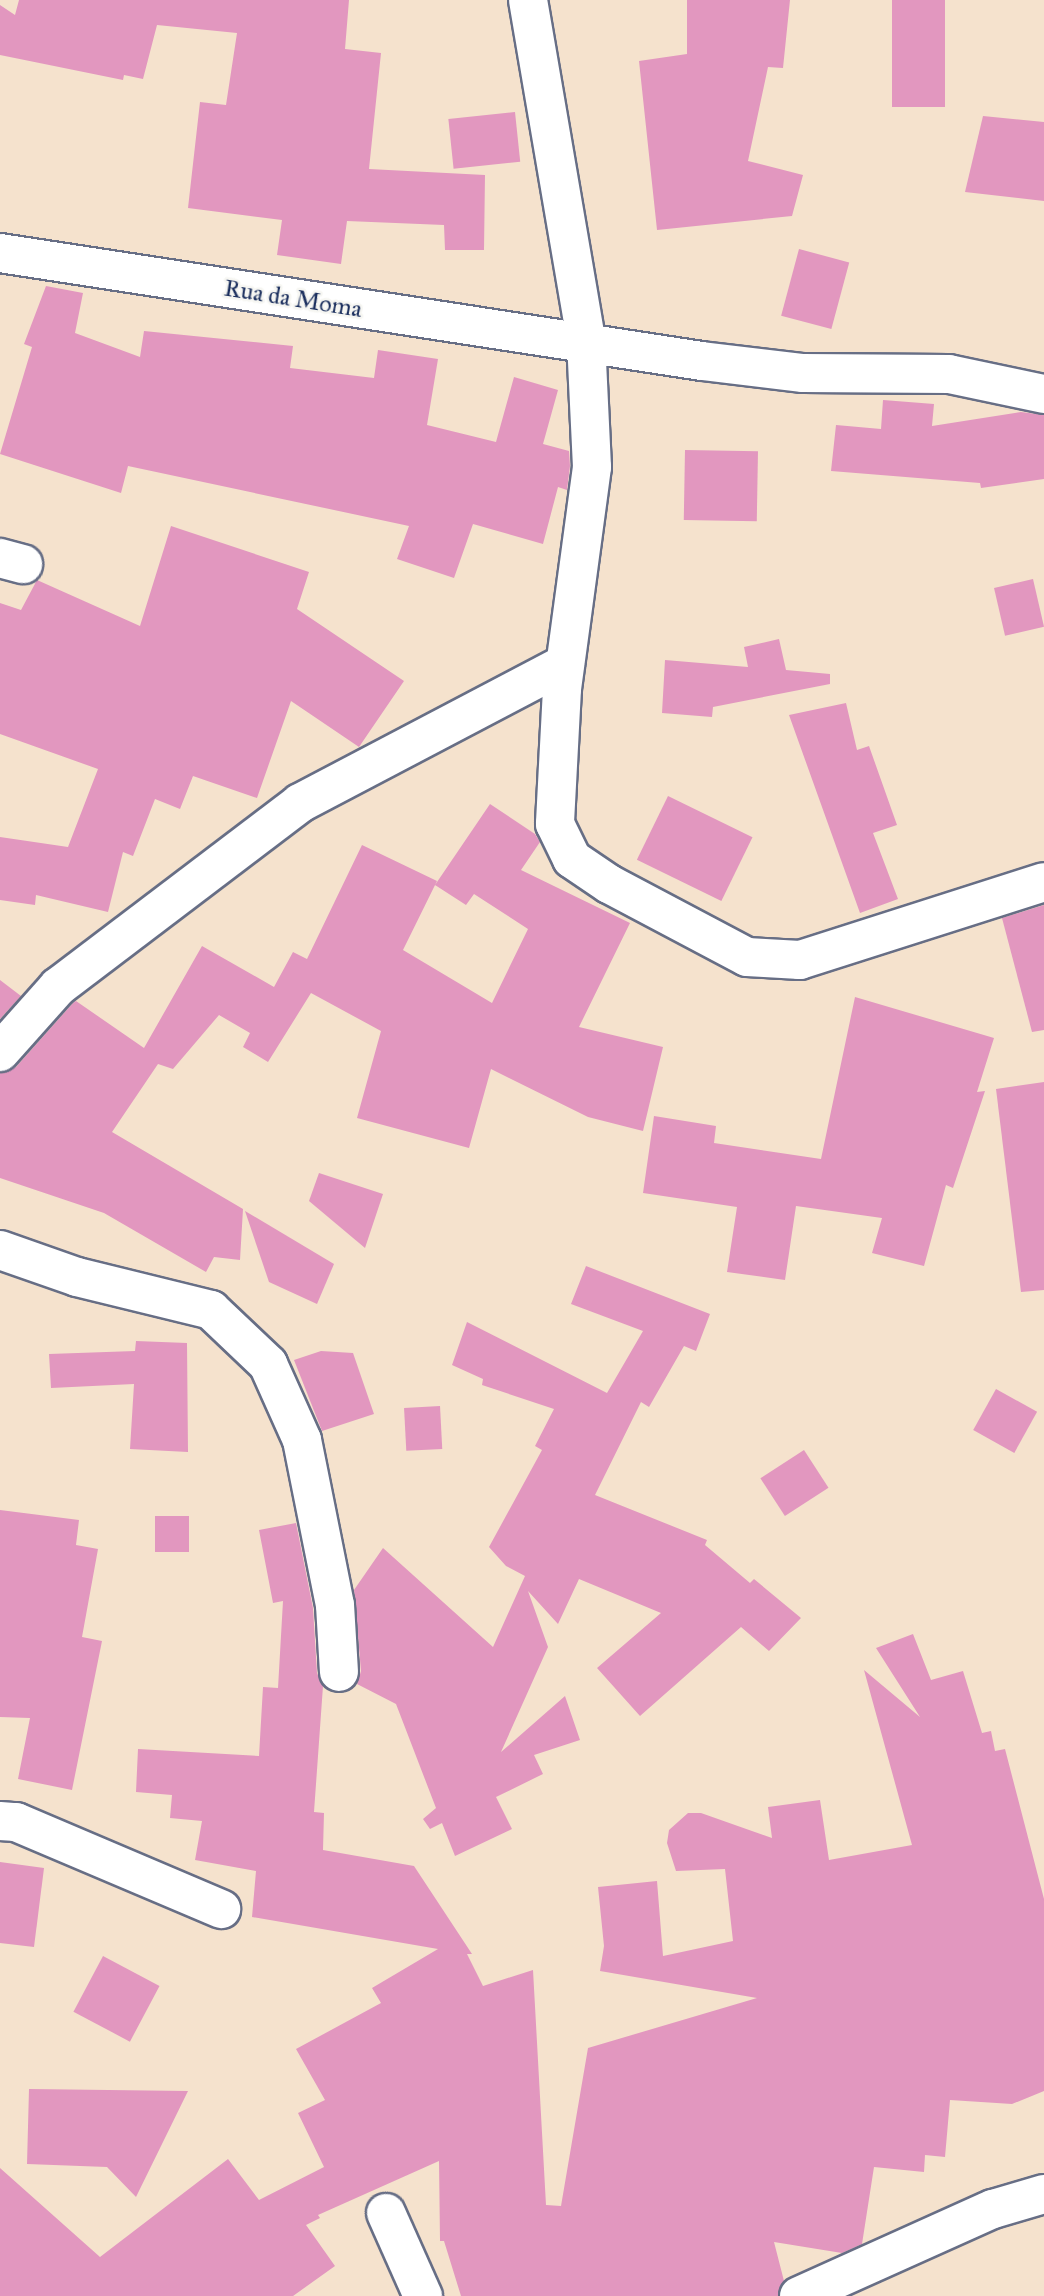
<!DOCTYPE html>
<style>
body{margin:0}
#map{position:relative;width:1044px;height:2296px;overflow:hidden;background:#f5e2cd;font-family:"IM FELL Great Primer",serif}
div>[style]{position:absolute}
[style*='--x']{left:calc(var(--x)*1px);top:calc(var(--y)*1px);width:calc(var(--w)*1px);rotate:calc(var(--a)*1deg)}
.building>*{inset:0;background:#e297bf;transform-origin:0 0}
.roads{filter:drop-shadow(2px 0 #676e85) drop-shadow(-2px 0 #676e85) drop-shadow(0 2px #676e85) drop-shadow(0 -2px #676e85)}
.street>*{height:38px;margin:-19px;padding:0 19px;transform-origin:19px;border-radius:19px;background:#fff}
span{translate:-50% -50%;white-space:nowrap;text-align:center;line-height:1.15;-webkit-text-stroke:5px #f6f6f2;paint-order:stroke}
.street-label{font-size:24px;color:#1b2f5e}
</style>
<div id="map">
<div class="building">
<i style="clip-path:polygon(19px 0,349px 0,345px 49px,381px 53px,369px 169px,485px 175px,484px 250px,445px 250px,444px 225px,347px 221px,341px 264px,277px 255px,282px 220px,188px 208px,200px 102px,226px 105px,237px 33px,157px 25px,143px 79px,124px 75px,123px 80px,0 55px,0 5px,15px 15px)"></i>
<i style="clip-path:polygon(687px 0,790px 0,783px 68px,768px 67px,748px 161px,803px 175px,792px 216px,657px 230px,639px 61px,687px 54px)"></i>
<i style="left:892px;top:0;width:53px;height:107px"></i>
<i style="left:515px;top:112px;width:50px;height:67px;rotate:84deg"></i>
<i style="clip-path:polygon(983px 116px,1044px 122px,1044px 201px,965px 192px)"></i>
<i style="left:799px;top:249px;width:52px;height:69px;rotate:15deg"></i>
<i style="clip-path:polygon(46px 286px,83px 293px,75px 333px,140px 357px,144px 331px,293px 346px,290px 368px,374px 378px,378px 350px,438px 359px,427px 425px,496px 442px,514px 377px,558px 390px,543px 444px,569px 451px,570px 466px,567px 490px,558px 487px,543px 544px,473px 524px,454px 578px,397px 559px,409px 526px,128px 466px,121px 493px,0 454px,32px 347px,24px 344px)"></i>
<i style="clip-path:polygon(883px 400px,934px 404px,932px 426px,1021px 412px,1044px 415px,1044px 479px,981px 488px,980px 483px,831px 471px,836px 425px,881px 429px)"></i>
<i style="left:685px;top:450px;width:73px;height:70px;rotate:1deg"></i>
<i style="clip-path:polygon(171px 526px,309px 572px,297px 609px,404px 681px,359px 747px,291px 701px,257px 798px,193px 776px,180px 809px,155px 799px,133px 856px,123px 852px,108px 912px,36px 895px,35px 905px,0 900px,0 837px,68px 847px,98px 769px,0 734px,0 603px,21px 610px,37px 580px,140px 626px)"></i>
<i style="left:1033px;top:579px;width:49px;height:40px;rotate:77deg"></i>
<i style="clip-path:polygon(779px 639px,786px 670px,830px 674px,830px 684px,713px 707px,712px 717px,662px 713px,665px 660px,748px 667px,744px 647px)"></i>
<i style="clip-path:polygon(846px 703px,857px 750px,869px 746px,897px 825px,873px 833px,898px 899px,860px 913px,789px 715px)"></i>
<i style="left:668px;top:796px;width:94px;height:71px;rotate:26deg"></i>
<i style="clip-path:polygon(490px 804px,535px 834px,540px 842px,521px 870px,630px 923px,579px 1027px,663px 1047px,643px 1131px,588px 1117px,491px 1069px,469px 1148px,357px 1118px,381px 1031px,311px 993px,268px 1062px,243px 1047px,250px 1033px,219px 1015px,173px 1069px,158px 1064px,112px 1132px,243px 1209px,240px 1260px,214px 1257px,206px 1272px,104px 1213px,0 1178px,0 1073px,16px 1067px,73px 1003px,76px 1001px,144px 1048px,202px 946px,274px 987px,293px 952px,307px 959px,362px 845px,437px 881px,403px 950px,492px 1003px,528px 929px,474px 894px,466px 905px,435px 885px)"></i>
<i style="clip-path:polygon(1044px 905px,1044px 1030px,1032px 1032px,1002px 918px)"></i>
<i style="clip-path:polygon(0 980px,21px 996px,0 1019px)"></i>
<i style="clip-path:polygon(855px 997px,994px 1038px,977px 1092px,985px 1091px,953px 1188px,946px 1185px,924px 1266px,872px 1253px,882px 1218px,796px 1206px,785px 1280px,727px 1272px,737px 1207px,643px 1193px,654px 1116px,716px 1126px,714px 1143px,821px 1159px)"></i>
<i style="clip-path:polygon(1044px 1082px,1044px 1290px,1021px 1292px,996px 1089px)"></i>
<i style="clip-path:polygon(319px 1173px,383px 1194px,365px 1248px,309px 1201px)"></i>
<i style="clip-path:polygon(245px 1211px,334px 1264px,317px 1304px,269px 1282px)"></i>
<i style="clip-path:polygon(586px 1266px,710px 1314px,696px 1351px,684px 1346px,649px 1407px,641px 1402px,595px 1495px,707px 1540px,705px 1545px,750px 1583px,754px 1579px,801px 1618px,769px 1651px,741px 1627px,640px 1716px,597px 1668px,661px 1613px,579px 1579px,558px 1624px,528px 1591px,548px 1647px,501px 1752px,565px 1696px,580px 1740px,534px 1755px,543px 1774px,496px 1797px,512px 1829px,455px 1856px,442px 1823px,430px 1829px,423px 1819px,436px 1808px,396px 1704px,357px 1684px,361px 1671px,354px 1590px,383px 1548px,493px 1647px,525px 1576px,506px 1566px,489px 1547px,542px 1450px,535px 1446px,554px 1409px,482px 1385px,483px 1379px,452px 1365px,467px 1322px,607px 1393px,643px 1331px,571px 1304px)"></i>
<i style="clip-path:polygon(136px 1341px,187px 1343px,188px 1452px,130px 1449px,134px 1384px,51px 1388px,49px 1354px,135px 1351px)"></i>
<i style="clip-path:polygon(321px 1351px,353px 1353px,374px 1414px,322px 1431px,294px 1360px)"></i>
<i style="left:996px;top:1389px;width:47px;height:47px;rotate:29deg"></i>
<i style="left:440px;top:1406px;width:43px;height:36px;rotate:87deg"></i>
<i style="left:804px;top:1450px;width:45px;height:52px;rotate:57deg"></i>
<i style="clip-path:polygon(0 1510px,79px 1520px,76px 1545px,98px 1549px,82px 1637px,102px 1641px,72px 1790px,18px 1779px,30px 1718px,0 1717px)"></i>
<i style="left:155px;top:1516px;width:34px;height:36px"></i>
<i style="clip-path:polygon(296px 1523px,313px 1608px,317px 1673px,323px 1686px,314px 1812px,324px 1813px,323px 1850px,414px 1866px,472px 1954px,467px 1954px,483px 1986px,533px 1970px,546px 2205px,561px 2206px,588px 2048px,757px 1998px,600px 1971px,604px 1946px,598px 1887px,657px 1881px,663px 1956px,733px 1941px,725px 1869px,676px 1871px,667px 1843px,669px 1830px,688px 1813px,701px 1813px,772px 1838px,768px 1807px,820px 1800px,829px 1860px,912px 1845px,864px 1670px,920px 1717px,876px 1648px,913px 1634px,931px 1680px,963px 1671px,982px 1733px,991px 1731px,995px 1751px,1005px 1749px,1044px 1899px,1044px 2091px,1012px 2104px,950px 2100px,945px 2157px,925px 2155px,924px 2172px,874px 2167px,862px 2244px,842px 2253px,774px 2242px,784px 2281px,778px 2296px,461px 2296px,444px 2241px,440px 2241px,439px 2161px,318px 2215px,320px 2218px,306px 2225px,335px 2266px,293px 2296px,0 2296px,0 2168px,100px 2257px,228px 2159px,259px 2200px,324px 2167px,298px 2113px,325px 2100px,296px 2049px,381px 2003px,372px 1988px,438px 1949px,252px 1917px,256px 1871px,195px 1860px,202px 1821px,170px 1818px,172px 1795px,136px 1792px,138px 1749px,259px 1756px,263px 1687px,278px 1688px,283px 1601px,273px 1603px,259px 1530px)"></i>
<i style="clip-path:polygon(0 1862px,44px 1868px,34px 1947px,0 1943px)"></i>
<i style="left:103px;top:1956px;width:64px;height:63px;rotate:28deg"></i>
<i style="clip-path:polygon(29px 2089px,188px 2091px,136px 2197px,107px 2167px,27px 2164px)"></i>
</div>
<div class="roads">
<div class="street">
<i style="--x:528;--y:0;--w:345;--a:80.3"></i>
<i style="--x:586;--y:340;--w:127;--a:87.3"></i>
<i style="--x:592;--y:467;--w:224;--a:97.7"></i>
<i style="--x:562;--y:689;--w:135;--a:93"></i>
<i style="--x:555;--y:824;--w:39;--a:64"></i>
<i style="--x:572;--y:859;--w:45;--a:34"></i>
<i style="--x:609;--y:884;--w:156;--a:27.9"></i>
<i style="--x:747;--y:957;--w:53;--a:3.2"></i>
<i style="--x:800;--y:960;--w:256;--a:-17.7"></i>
<i style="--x:0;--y:253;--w:710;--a:8.75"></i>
<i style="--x:702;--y:361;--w:102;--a:6.8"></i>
<i style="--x:803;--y:373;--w:146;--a:0.4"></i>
<i style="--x:949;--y:374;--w:97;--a:11.9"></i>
<i style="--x:0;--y:558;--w:24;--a:15"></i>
<i style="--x:0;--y:1052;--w:87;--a:-48.3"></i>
<i style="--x:58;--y:987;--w:304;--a:-37.2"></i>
<i style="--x:300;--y:803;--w:299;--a:-27.7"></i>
<i style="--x:0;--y:1250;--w:82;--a:19.3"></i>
<i style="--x:77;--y:1277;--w:138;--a:13.8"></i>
<i style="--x:211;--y:1310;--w:79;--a:43.5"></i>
<i style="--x:268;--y:1364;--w:83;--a:65.9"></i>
<i style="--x:302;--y:1440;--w:168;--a:78.7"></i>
<i style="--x:335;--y:1605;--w:67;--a:86.6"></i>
<i style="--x:0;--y:1821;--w:16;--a:4"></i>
<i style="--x:16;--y:1822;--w:223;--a:23"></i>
<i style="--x:386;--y:2213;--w:91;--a:66"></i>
<i style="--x:799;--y:2296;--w:213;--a:-24.2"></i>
<i style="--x:993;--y:2209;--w:53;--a:-16.4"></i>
</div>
</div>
<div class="street-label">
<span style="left:293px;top:299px;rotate:9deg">Rua da Moma</span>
</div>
</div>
